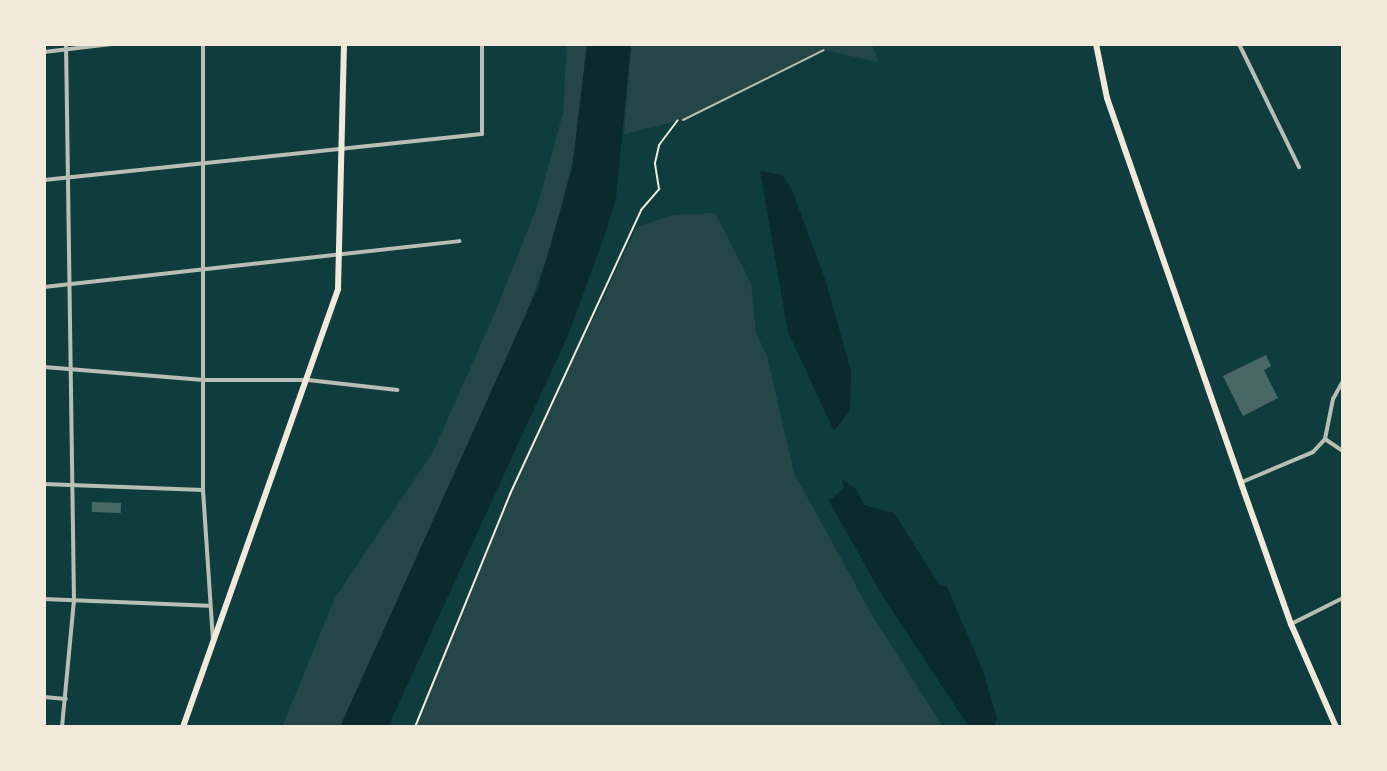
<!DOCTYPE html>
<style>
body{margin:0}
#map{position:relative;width:1387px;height:771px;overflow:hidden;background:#0f3d3e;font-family:"Noto Sans",sans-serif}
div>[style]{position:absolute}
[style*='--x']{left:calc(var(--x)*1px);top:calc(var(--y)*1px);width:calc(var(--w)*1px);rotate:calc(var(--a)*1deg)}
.green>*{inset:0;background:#244646}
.water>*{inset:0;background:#0a2a2b}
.building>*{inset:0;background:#486865;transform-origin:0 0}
.path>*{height:2px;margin:-1px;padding:0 1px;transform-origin:1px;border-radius:1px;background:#f1e9da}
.service>*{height:2px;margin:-1px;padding:0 1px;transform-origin:1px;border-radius:1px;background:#b8beb3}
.minor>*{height:4px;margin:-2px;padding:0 2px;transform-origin:2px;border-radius:2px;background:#b8beb3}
.secondary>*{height:6px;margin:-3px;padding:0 3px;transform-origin:3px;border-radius:3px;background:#f1e9da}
.primary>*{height:6px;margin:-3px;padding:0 3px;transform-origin:3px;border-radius:3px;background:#f1e9da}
span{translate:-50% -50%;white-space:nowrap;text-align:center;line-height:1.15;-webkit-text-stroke:6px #f1e9da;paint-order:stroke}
.frame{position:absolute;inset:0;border:46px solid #f1e9da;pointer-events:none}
</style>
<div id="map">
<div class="green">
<i style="clip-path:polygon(567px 44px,587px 44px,576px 146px,554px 238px,518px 336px,340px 727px,282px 727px,335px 598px,433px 452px,494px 315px,538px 204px,563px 113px)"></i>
<i style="clip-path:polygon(631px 44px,872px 44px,878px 62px,824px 50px,683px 120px,624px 134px)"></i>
<i style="clip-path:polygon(715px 213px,751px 283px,756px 333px,767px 356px,794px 473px,872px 615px,943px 727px,415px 727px,510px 494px,637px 227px,673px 215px)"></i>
</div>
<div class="water">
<i style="clip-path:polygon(587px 44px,631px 44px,616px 198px,604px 237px,569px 333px,388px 727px,340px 727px,539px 285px,572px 169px)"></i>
<i style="clip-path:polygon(760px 171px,782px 175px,792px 190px,826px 282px,851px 371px,850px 410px,834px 431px,788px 332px)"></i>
<i style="clip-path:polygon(842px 479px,857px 490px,864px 505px,894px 513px,939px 584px,947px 587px,983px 671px,997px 718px,994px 727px,969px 727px,883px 597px,829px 501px,844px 488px)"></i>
</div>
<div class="building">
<i style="clip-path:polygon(1266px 355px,1271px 366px,1264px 370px,1278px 398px,1243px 416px,1223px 376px)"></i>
<i style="left:92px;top:502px;width:29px;height:10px;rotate:2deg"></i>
</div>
<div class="path">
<i style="--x:415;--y:727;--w:252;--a:-67.8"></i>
<i style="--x:510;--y:494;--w:313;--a:-65.2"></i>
<i style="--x:641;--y:210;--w:28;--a:-49"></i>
<i style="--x:659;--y:189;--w:26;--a:-99"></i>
<i style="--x:655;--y:163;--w:18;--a:-77"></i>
<i style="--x:659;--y:145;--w:31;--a:-53"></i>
</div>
<div class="service">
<i style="--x:683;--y:120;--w:157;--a:-26.4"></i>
</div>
<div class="minor">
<i style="--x:203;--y:44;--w:446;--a:90"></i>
<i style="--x:203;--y:490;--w:151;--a:86.2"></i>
<i style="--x:1239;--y:44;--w:137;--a:64"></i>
<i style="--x:44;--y:52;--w:68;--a:-6.7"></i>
<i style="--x:44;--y:180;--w:440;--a:-6"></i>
<i style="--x:482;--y:134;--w:90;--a:-90"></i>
<i style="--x:44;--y:287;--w:418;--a:-6.3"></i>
<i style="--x:44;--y:367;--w:160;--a:4.7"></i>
<i style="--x:203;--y:380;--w:105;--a:0"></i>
<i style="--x:308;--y:380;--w:90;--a:6.4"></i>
<i style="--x:1325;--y:439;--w:22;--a:34"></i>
<i style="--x:1242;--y:482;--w:77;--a:-22.9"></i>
<i style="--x:1313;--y:452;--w:18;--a:-47"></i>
<i style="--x:1325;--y:439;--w:41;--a:-78.7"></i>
<i style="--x:1333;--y:399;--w:21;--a:-61"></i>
<i style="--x:44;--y:484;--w:159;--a:2.2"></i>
<i style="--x:44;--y:599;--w:164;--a:2.4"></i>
<i style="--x:1291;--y:624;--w:58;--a:-26.6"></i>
<i style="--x:44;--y:697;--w:22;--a:5"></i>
<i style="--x:62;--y:727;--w:127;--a:-84.6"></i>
<i style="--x:74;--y:601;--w:557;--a:-90.82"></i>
</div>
<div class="secondary">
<i style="--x:1096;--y:44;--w:55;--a:78.5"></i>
<i style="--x:1107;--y:98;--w:408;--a:70.8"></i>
<i style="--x:1241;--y:483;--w:150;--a:70.5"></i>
<i style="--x:1291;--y:624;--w:112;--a:66.4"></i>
</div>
<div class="primary">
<i style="--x:183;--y:727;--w:465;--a:-70.5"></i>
<i style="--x:338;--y:289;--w:245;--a:-88.6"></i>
</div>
<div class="frame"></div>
</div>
